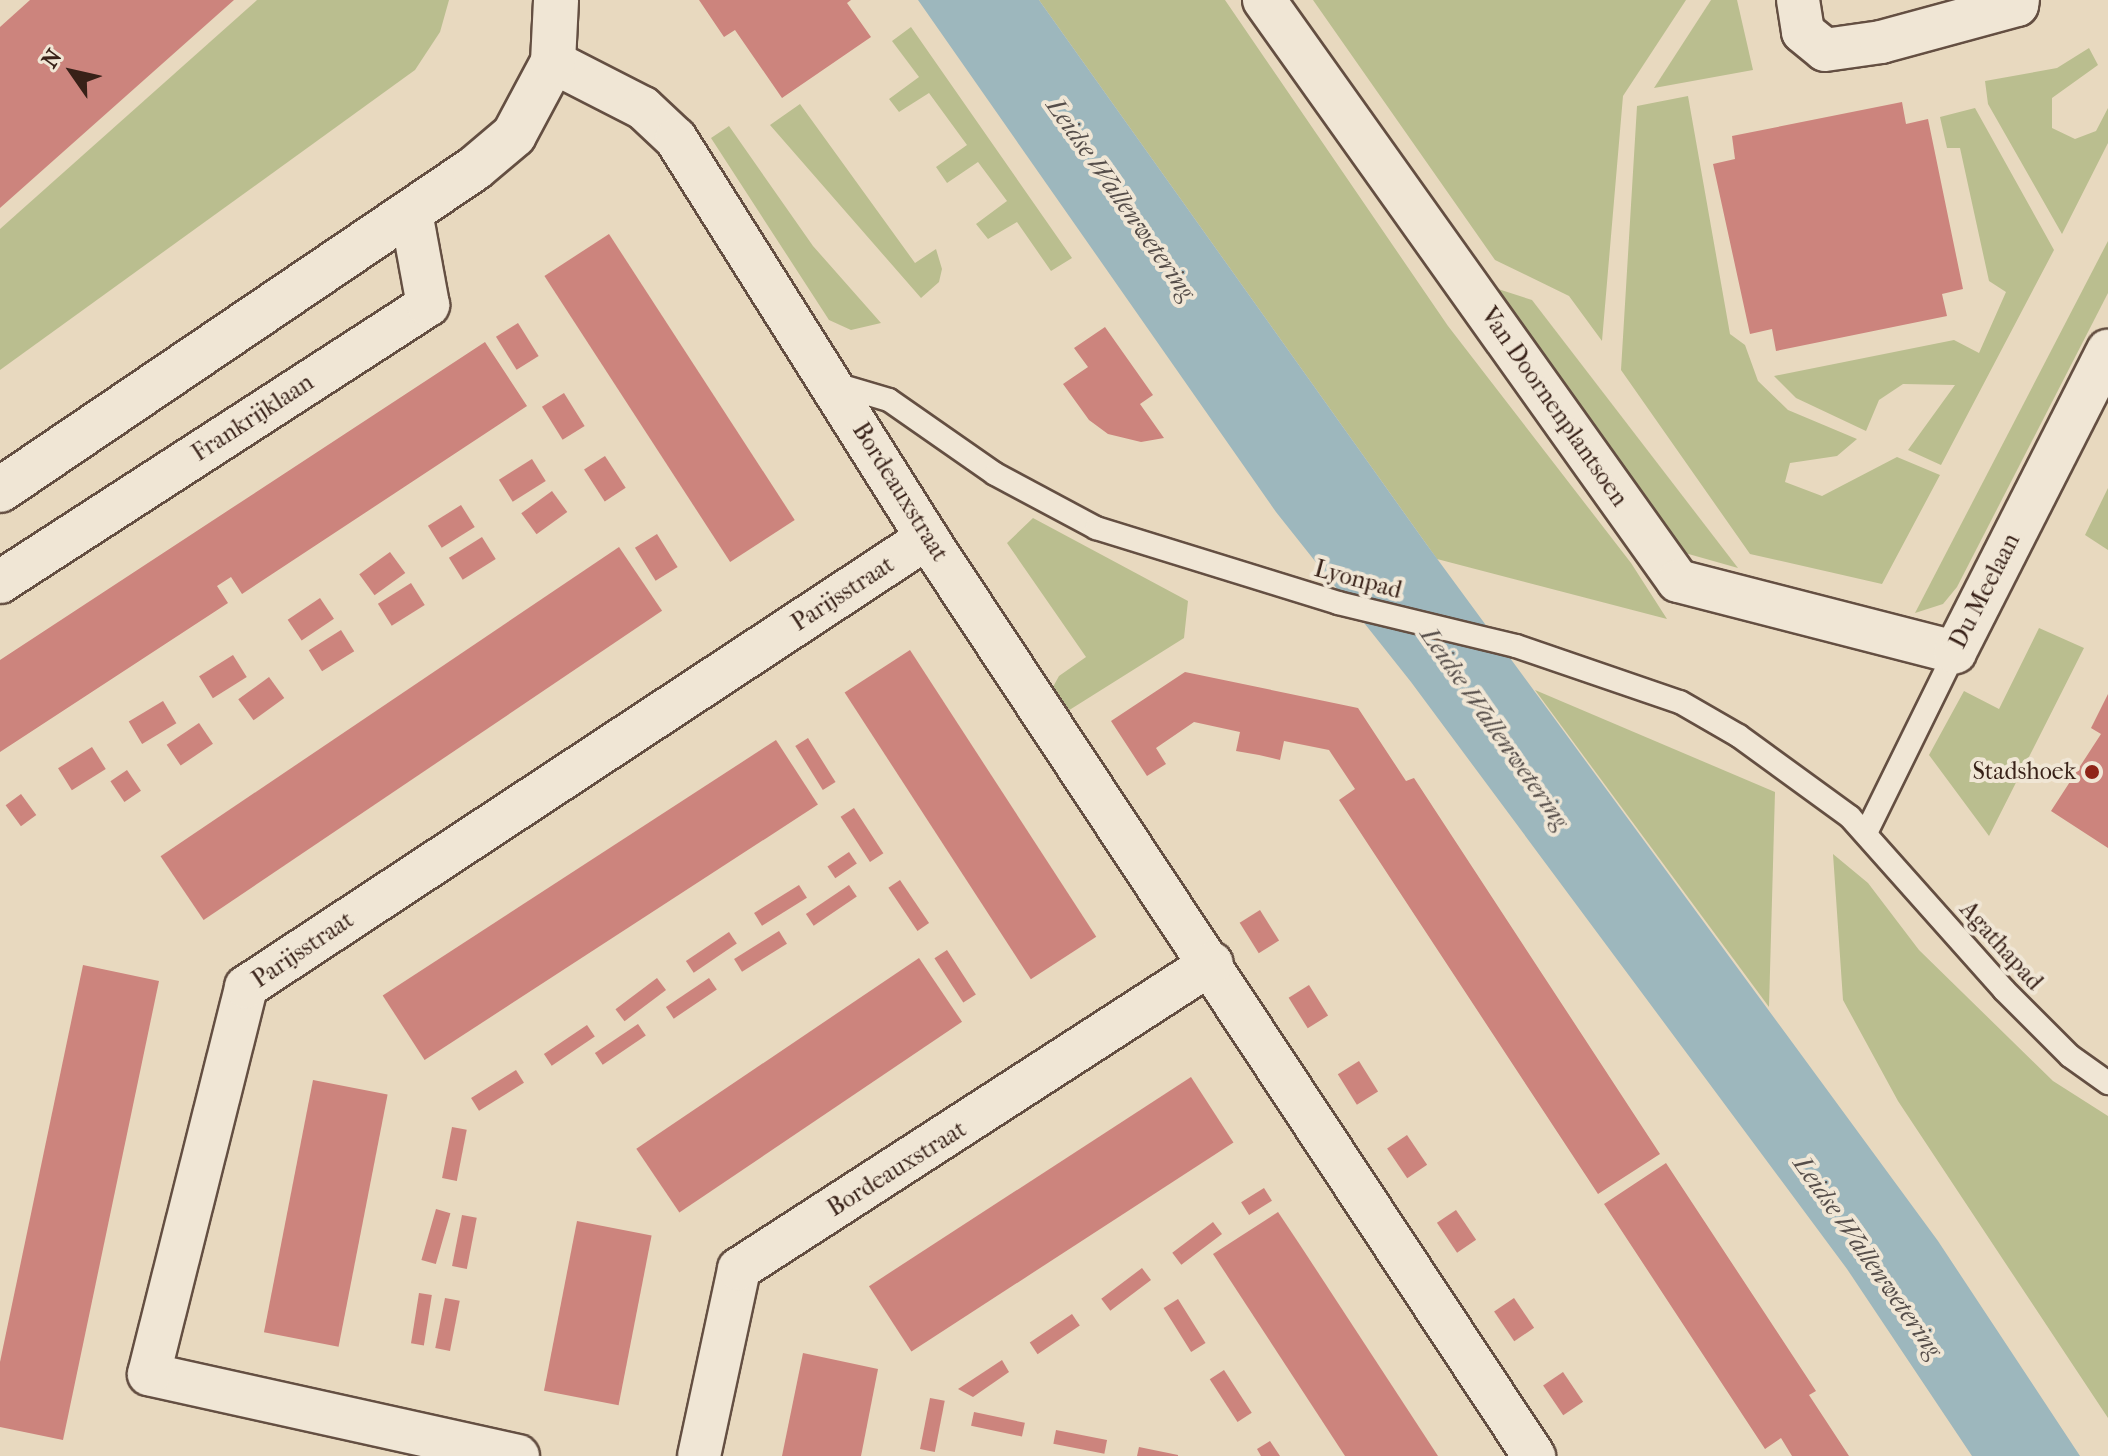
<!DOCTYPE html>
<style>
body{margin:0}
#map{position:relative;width:2108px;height:1456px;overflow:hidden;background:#e8d9bf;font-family:"IM FELL French Canon",serif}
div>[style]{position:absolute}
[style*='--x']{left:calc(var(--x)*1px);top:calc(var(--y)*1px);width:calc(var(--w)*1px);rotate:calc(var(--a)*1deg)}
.green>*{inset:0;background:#babe8f}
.water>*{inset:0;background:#9db7bd}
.building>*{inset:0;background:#cc847d;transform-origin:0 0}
.roads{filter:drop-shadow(2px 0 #644f42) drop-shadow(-2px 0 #644f42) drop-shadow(0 2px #644f42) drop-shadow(0 -2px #644f42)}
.lane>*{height:22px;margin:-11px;padding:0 11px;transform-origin:11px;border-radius:11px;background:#f0e6d5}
.street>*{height:42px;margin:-21px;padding:0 21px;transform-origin:21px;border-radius:21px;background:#f0e6d5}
.secondary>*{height:44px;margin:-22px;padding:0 22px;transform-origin:22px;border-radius:22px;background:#f0e6d5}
.dots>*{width:22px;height:22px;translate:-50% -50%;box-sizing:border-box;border:4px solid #f0e6d5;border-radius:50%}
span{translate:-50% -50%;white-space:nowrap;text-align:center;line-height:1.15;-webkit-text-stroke:8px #f0e6d5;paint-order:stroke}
.street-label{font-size:24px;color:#382118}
.poi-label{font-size:24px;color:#382118}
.right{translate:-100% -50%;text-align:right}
.water-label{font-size:26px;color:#564e4a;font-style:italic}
.north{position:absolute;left:32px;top:32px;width:80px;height:80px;-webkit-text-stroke:6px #f0e6d5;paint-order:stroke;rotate:304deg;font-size:22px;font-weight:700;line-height:32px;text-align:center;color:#382118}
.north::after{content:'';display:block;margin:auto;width:28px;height:36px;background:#382118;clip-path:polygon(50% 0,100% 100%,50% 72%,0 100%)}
</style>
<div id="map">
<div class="green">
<i style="clip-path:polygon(257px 0,449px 0,440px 32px,415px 70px,0 370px,0 229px)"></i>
<i style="clip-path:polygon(1039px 0,1225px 0,1448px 326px,1631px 563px,1667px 619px,1437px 559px)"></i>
<i style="clip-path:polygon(1313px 0,1686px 0,1623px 96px,1602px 341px,1569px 296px,1495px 260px)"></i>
<i style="clip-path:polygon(1711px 0,1737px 0,1753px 70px,1654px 88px)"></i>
<i style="clip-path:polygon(911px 27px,1072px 258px,1051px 271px,1017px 222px,988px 239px,976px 224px,1007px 201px,978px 162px,947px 183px,936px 167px,967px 145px,929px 93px,899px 112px,889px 99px,919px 77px,892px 41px)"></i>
<i style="clip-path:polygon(2089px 48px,2098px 65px,2052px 98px,2052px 128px,2075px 139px,2096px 131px,2108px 108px,2108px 143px,2062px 234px,1988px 104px,1985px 81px,2057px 68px)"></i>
<i style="clip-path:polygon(1688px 96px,1730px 334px,1745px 345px,1758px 381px,1788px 410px,1857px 439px,1837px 456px,1790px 463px,1785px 482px,1822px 496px,1897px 457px,1940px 475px,1882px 584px,1750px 554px,1621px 370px,1637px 106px)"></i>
<i style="clip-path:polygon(800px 104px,915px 263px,936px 249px,942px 269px,939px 282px,921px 298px,770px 125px)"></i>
<i style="clip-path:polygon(1975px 108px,2054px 250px,1941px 465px,1908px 450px,1955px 385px,1903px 384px,1879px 400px,1866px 431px,1796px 398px,1774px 376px,1954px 340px,1979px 353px,2006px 292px,1989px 281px,1960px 148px,1947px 148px,1940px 117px)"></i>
<i style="clip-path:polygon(729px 126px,813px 246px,881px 323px,851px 330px,829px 320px,711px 138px)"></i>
<i style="clip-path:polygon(2108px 241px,2108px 293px,1957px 587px,1943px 604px,1915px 613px)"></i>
<i style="clip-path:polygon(1498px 289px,1532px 300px,1738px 568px,1685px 553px)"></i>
<i style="clip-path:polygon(2108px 488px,2108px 550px,2085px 535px)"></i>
<i style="clip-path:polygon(1033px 518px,1188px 601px,1184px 638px,1063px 714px,1049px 694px,1059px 676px,1086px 657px,1007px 543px)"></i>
<i style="clip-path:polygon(2039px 628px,2084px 648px,1989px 836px,1929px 755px,1964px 691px,1999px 709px)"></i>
<i style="clip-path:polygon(1535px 690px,1775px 792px,1769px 1007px)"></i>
<i style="clip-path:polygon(1833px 854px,1868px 883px,1919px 950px,2053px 1081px,2108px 1116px,2108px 1418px,1898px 1101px,1843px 1000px)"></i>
</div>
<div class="water">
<i style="clip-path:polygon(918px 0,1039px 0,1427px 545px,1938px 1241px,2080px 1456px,1972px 1456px,1847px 1269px,1411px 682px,1276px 512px)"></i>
</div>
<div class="building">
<i style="clip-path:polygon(30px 0,234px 0,0 208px,0 27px)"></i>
<i style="clip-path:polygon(699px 0,851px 0,847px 3px,871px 37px,782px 98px,735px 30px,724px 37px)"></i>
<i style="clip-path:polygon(1902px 102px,1906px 124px,1928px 119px,1963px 289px,1942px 294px,1947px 316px,1776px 351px,1772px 329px,1750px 334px,1713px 164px,1735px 159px,1732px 136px)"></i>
<i style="left:609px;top:234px;width:341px;height:77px;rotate:57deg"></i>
<i style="left:518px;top:323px;width:39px;height:26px;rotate:58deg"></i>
<i style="clip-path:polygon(1105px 327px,1153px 395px,1140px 404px,1164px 438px,1141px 442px,1108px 434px,1089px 420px,1063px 384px,1088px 367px,1074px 348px)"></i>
<i style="clip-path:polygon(485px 342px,527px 406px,242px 594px,231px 577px,217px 586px,228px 603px,0 752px,0 660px)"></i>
<i style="left:564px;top:393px;width:39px;height:26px;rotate:58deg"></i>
<i style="left:605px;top:456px;width:38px;height:25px;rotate:57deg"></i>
<i style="left:532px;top:459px;width:26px;height:39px;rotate:58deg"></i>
<i style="left:552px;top:491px;width:26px;height:38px;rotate:54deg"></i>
<i style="left:461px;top:505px;width:26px;height:39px;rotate:58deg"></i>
<i style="left:657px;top:534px;width:39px;height:26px;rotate:58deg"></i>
<i style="left:482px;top:537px;width:26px;height:39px;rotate:58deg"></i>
<i style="left:619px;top:547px;width:77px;height:553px;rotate:56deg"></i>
<i style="left:390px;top:552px;width:26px;height:38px;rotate:54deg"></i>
<i style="left:411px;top:583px;width:26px;height:39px;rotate:58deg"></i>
<i style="left:320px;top:598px;width:25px;height:39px;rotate:56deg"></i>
<i style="left:341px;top:630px;width:25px;height:38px;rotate:58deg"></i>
<i style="left:910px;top:650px;width:342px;height:78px;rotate:57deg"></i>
<i style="left:233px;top:655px;width:26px;height:40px;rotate:58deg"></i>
<i style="clip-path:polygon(1185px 672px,1358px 708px,1406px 781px,1414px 778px,1660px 1154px,1598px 1194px,1339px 800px,1355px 789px,1329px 750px,1284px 741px,1280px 760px,1259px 755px,1236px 751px,1240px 732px,1194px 722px,1156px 748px,1166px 764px,1147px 776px,1111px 721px)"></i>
<i style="left:269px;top:677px;width:26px;height:38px;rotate:54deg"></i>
<i style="clip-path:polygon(2108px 694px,2108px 848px,2051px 811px,2101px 734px,2091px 728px)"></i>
<i style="left:163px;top:701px;width:26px;height:40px;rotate:59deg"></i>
<i style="left:199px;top:723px;width:25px;height:39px;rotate:56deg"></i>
<i style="left:808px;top:738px;width:52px;height:15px;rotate:58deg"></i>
<i style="left:776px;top:740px;width:77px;height:469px;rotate:57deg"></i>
<i style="left:92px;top:747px;width:26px;height:40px;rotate:58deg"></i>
<i style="left:127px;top:770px;width:25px;height:20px;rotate:56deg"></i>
<i style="left:21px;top:794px;width:26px;height:19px;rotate:54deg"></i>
<i style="left:854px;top:808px;width:54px;height:16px;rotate:57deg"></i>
<i style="left:849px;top:852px;width:14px;height:26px;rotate:56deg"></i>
<i style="left:900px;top:880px;width:52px;height:14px;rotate:56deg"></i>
<i style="left:799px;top:885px;width:15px;height:53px;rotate:58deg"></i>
<i style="left:849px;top:885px;width:14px;height:52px;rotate:56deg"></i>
<i style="left:1260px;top:910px;width:36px;height:24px;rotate:58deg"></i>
<i style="left:779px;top:931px;width:15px;height:53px;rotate:58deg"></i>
<i style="left:729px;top:932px;width:14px;height:52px;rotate:56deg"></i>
<i style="left:947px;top:950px;width:53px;height:15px;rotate:57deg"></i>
<i style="left:919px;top:958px;width:77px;height:341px;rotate:56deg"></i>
<i style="clip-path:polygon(83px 965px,159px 981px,63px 1440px,0 1427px,0 1362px)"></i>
<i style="left:657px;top:978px;width:15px;height:52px;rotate:53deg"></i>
<i style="left:709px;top:978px;width:14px;height:52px;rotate:56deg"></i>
<i style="left:1309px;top:985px;width:36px;height:24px;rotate:58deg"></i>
<i style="left:638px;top:1024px;width:14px;height:52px;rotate:56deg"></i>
<i style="left:587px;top:1025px;width:14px;height:52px;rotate:56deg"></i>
<i style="left:1359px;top:1061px;width:36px;height:25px;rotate:58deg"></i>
<i style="left:516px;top:1070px;width:15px;height:53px;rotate:58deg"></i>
<i style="left:1191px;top:1077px;width:78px;height:384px;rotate:57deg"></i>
<i style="left:313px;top:1080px;width:76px;height:257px;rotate:11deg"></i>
<i style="left:452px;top:1127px;width:15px;height:52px;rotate:11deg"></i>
<i style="left:1407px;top:1135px;width:36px;height:24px;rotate:56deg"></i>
<i style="clip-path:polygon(1666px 1163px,1816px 1391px,1809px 1395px,1849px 1456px,1792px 1456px,1781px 1438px,1765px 1449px,1604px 1204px)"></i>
<i style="left:1264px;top:1188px;width:15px;height:27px;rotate:58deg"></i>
<i style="left:436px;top:1209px;width:15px;height:53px;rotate:16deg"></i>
<i style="left:1456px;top:1210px;width:36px;height:23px;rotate:56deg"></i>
<i style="clip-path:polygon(1278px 1212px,1302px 1248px,1438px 1456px,1345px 1456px,1213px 1254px)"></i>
<i style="left:462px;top:1215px;width:15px;height:52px;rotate:11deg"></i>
<i style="left:577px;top:1221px;width:76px;height:173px;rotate:11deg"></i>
<i style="left:1213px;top:1222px;width:15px;height:51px;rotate:53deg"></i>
<i style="left:1142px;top:1268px;width:15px;height:51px;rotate:53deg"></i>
<i style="left:419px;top:1293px;width:13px;height:51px;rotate:9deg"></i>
<i style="left:445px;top:1298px;width:15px;height:51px;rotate:11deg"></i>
<i style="left:1514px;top:1298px;width:36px;height:24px;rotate:56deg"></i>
<i style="left:1178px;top:1299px;width:52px;height:17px;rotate:58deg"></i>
<i style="left:1072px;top:1314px;width:14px;height:51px;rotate:56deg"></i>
<i style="clip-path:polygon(803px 1353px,878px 1369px,861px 1456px,782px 1456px)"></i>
<i style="clip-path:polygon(1002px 1360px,1009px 1372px,973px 1397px,958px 1389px)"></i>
<i style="left:1224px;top:1370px;width:51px;height:17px;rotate:57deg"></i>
<i style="left:1563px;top:1372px;width:36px;height:24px;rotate:56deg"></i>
<i style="left:930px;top:1398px;width:15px;height:52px;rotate:11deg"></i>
<i style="left:974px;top:1412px;width:52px;height:14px;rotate:12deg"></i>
<i style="left:1056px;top:1430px;width:52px;height:14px;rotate:11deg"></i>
<i style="clip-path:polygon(1270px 1441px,1280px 1456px,1261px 1456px,1257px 1449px)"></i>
<i style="clip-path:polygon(1139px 1447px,1178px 1455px,1178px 1456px,1137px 1456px)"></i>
</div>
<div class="roads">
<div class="lane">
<i style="--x:832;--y:383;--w:59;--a:16.6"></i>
<i style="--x:889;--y:400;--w:129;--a:34.9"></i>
<i style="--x:995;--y:474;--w:115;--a:28.1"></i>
<i style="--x:1096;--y:528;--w:253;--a:17.2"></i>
<i style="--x:1338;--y:603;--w:183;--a:13.6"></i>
<i style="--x:1516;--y:646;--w:173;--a:18.9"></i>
<i style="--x:1680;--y:702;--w:68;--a:30"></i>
<i style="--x:1739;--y:736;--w:137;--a:36.1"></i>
<i style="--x:1850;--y:817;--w:232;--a:48.3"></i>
<i style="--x:2004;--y:990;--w:93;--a:45"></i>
<i style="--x:2070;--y:1056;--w:47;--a:35.4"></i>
<i style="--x:1866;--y:833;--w:202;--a:-63.8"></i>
</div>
<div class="street">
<i style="--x:1264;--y:0;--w:713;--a:54.53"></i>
<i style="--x:1678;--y:581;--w:286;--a:14.4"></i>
<i style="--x:1955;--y:652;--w:338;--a:-63.1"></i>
<i style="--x:1798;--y:0;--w:32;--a:81"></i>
<i style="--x:1803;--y:32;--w:28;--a:39"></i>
<i style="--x:1825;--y:50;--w:57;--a:-8.1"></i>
<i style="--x:1881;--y:42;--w:141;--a:-15.2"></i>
<i style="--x:2017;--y:5;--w:5;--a:-79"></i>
<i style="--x:553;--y:62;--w:101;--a:27.1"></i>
<i style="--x:643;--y:108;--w:45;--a:43.2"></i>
<i style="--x:676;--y:139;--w:471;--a:57.8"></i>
<i style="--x:927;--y:538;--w:1101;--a:56.53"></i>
<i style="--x:0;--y:582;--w:510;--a:-32.91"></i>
<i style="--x:428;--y:305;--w:95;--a:-100.4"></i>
<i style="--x:518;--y:1456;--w:378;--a:-167.5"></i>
<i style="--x:149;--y:1374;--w:399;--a:-75.9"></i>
<i style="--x:246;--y:987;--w:816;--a:-33.4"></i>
<i style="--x:699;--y:1456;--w:191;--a:-77.9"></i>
<i style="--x:739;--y:1269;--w:563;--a:-32.9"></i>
</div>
<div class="secondary">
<i style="--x:0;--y:490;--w:574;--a:-34.13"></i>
<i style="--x:475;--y:168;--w:51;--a:-40.2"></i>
<i style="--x:514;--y:135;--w:83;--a:-61.9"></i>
<i style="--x:553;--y:62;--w:62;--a:-87.2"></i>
</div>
</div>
<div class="dots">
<i style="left:2092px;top:772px;background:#8f2418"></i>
</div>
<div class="street-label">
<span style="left:1554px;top:407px;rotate:55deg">Van Doornenplantsoen</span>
<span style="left:253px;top:418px;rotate:-33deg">Frankrijklaan</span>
<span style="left:900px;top:492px;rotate:58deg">Bordeauxstraat</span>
<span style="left:1358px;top:580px;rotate:15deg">Lyonpad</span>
<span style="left:1985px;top:591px;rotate:-63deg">Du Meelaan</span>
<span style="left:843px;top:594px;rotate:-33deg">Parijsstraat</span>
<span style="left:2001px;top:946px;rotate:48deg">Agathapad</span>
<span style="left:303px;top:950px;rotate:-34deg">Parijsstraat</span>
<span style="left:897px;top:1169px;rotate:-32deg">Bordeauxstraat</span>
</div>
<div class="poi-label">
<span class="right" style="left:2076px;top:772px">Stadshoek</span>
</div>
<div class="water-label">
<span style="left:1121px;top:199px;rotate:55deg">Leidse Wallenwetering</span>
<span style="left:1495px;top:728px;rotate:55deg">Leidse Wallenwetering</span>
<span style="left:1868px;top:1257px;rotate:55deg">Leidse Wallenwetering</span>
</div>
<div class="north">N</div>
</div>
